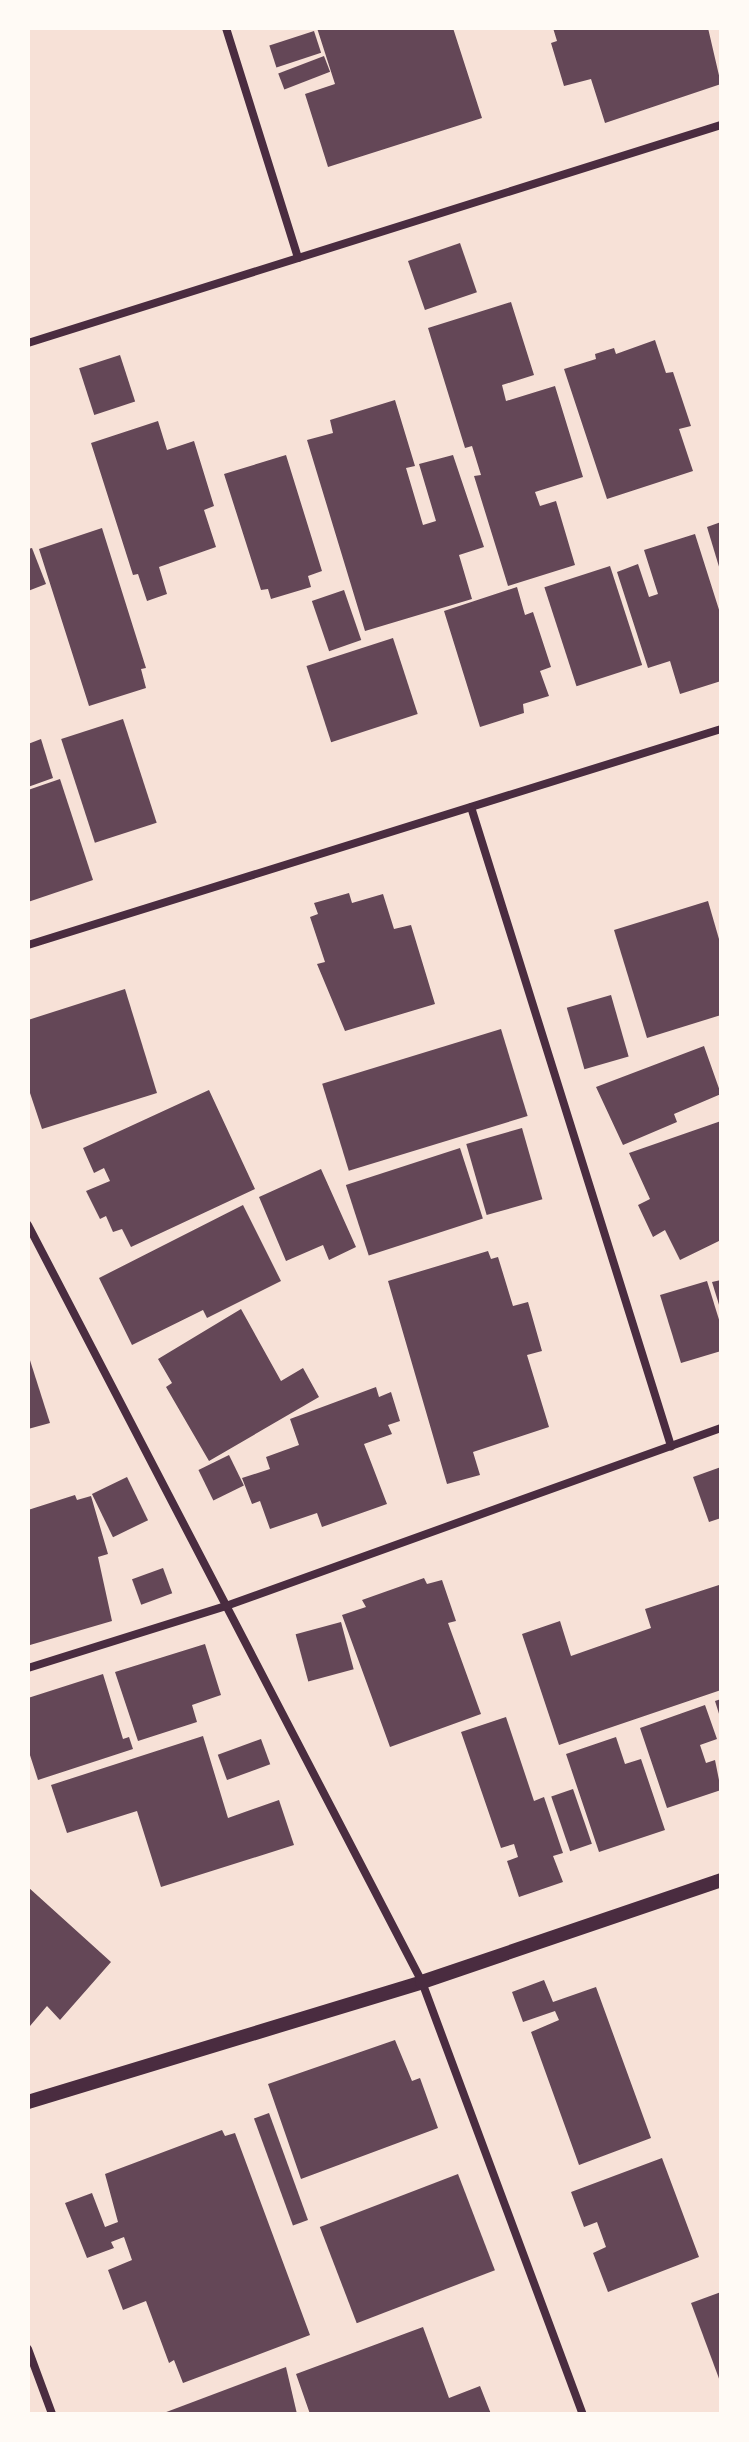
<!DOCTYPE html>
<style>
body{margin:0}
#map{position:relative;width:749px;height:2442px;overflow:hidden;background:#f7e1d7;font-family:"Nunito Sans",sans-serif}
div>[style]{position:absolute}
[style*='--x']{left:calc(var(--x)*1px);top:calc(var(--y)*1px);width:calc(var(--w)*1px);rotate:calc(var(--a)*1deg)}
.building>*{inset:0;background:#644757;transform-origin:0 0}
.minor>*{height:8px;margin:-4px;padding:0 4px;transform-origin:4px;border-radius:4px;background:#4a2c40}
.tertiary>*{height:14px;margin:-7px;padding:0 7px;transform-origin:7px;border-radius:7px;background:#4a2c40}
span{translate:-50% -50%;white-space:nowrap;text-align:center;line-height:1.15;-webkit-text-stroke:7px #fffaf5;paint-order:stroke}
.frame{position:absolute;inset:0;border:30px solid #fffaf5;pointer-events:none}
</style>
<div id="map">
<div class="building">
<i style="clip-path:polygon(317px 28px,453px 28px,482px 118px,328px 167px,305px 94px,335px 84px)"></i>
<i style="clip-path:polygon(553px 28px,708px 28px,721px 84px,605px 123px,591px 79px,564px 86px,551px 43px,557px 41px)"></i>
<i style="left:314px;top:31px;width:23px;height:47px;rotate:72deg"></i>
<i style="left:324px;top:56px;width:17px;height:49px;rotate:69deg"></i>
<i style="left:460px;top:243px;width:52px;height:55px;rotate:71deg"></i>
<i style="clip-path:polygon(511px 302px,534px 375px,502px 385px,506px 401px,555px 386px,583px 477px,535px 492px,540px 506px,556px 501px,575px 565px,508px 586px,474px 476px,481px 475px,472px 446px,465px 448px,428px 328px)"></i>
<i style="clip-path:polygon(655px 340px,666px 373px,673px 372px,691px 426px,679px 429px,693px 471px,607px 499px,564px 369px,596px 359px,595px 354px,614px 348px,616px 354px)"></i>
<i style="left:120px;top:355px;width:49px;height:43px;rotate:72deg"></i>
<i style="clip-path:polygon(395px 400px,415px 466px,406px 468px,423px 525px,436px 521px,419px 464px,453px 455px,484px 547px,459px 555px,472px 599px,365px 631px,307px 440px,333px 433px,330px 420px)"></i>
<i style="clip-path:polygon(158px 421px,167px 450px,194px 441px,214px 506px,204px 510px,216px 547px,159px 567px,167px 594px,147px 601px,138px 574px,133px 575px,91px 443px)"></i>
<i style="clip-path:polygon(286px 455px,322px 571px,308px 576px,311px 587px,271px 599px,268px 589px,261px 590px,224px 474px)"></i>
<i style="clip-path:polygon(721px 522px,721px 570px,720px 570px,707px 527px)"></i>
<i style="clip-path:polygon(102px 528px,146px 668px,141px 669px,146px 688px,89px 706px,39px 549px)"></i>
<i style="clip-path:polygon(695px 534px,721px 616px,721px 681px,680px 694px,670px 661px,648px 668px,617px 572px,638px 564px,649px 597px,658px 594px,644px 550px)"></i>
<i style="clip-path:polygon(32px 548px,46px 584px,28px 591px,28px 549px)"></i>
<i style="left:610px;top:566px;width:104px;height:69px;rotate:72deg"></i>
<i style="clip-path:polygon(517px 587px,525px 615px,533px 612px,551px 667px,540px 671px,549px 696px,523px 704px,524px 713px,480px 727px,444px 611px)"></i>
<i style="left:344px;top:590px;width:53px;height:34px;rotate:71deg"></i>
<i style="left:393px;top:638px;width:80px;height:91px;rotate:72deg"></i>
<i style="left:123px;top:719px;width:109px;height:65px;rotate:72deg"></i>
<i style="clip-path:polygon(41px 739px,53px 778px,28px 787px,28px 744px)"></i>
<i style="clip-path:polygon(60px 779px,93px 880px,28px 902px,28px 790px)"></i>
<i style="clip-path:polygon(349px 893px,352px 903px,383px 894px,394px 929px,411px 925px,435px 1004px,345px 1031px,317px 964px,325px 962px,310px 917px,318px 914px,314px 903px)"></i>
<i style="clip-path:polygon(708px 901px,721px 946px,721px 1015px,647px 1038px,614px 930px)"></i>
<i style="clip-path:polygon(125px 989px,157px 1093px,42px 1129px,28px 1087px,28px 1020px)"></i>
<i style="left:611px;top:995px;width:64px;height:46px;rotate:74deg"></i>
<i style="left:501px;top:1029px;width:91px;height:187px;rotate:73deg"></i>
<i style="clip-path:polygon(704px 1046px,721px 1094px,674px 1114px,677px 1122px,623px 1145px,596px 1087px)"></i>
<i style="clip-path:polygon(209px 1090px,255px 1189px,131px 1247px,122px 1229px,113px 1232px,106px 1216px,100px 1219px,86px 1191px,110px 1181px,104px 1168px,94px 1173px,83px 1148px)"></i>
<i style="clip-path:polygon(721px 1121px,721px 1240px,680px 1260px,665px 1230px,653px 1237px,638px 1205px,650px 1199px,629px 1153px)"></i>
<i style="left:522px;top:1128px;width:74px;height:58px;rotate:74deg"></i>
<i style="left:460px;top:1148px;width:74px;height:120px;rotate:72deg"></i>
<i style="clip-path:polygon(321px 1169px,356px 1247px,329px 1260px,323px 1245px,286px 1261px,259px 1197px)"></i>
<i style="clip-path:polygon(243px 1205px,281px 1281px,207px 1318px,203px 1310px,132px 1345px,99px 1278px)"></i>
<i style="clip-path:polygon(488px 1251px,491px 1259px,498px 1257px,513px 1306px,528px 1302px,542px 1351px,527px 1355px,549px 1427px,473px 1452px,480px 1475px,447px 1484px,388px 1281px)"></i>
<i style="clip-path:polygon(721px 1280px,721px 1308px,720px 1308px,712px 1282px)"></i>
<i style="clip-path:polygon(707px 1281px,721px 1326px,721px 1351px,681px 1363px,660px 1295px)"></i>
<i style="clip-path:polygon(241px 1309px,281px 1381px,303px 1368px,319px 1397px,209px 1461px,166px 1387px,172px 1383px,158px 1359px)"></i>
<i style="clip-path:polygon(28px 1354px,50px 1423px,28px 1429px)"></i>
<i style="clip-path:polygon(376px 1387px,379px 1397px,391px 1392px,400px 1421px,388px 1425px,392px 1434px,364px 1444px,387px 1504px,322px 1527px,317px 1513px,270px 1529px,260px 1501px,252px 1504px,242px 1478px,270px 1469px,266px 1457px,299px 1445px,290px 1419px)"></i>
<i style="left:229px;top:1455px;width:34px;height:34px;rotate:64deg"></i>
<i style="clip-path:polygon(721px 1467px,721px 1518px,709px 1522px,693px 1477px)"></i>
<i style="left:127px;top:1477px;width:48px;height:39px;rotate:64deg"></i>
<i style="clip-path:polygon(75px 1495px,77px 1500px,91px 1496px,108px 1554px,98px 1557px,112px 1621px,30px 1645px,28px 1510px)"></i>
<i style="left:163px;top:1568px;width:27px;height:33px;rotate:70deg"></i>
<i style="clip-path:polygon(424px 1578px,427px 1584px,442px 1580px,456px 1621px,448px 1623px,481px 1714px,390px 1747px,342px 1615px,366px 1607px,362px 1600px)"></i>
<i style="clip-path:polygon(719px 1585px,721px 1690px,559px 1745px,522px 1634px,560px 1621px,571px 1656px,651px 1628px,645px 1609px)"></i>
<i style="left:341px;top:1622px;width:49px;height:47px;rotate:75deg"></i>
<i style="clip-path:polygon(205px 1644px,221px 1695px,192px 1705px,197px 1722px,138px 1741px,115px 1672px)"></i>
<i style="clip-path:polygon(103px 1674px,123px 1739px,129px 1737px,133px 1749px,38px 1780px,28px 1749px,28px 1698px)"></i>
<i style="clip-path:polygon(721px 1699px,721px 1717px,720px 1717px,715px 1701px)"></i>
<i style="clip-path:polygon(705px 1705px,717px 1739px,700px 1745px,706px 1763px,715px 1760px,721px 1790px,667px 1808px,640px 1728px)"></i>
<i style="clip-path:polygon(506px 1717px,534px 1801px,544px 1797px,563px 1853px,553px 1856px,563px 1882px,519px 1897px,507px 1861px,518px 1857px,514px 1844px,501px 1848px,461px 1732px)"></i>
<i style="clip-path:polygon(203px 1736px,228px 1818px,279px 1800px,294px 1845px,161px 1887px,137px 1811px,67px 1833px,51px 1785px)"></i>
<i style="clip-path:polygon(616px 1737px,625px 1764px,641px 1759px,665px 1830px,599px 1852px,566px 1754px)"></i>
<i style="left:261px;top:1739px;width:27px;height:46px;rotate:70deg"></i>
<i style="left:573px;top:1789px;width:58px;height:23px;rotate:71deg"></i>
<i style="clip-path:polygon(28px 1887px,111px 1962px,60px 2020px,47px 2006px,30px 2026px)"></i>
<i style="clip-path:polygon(544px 1980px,553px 2002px,596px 1987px,651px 2138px,579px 2165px,531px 2032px,559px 2020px,555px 2011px,523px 2022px,512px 1992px)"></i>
<i style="clip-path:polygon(395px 2040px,412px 2081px,420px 2078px,438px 2128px,301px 2179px,268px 2084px)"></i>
<i style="left:269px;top:2113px;width:114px;height:16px;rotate:70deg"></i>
<i style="clip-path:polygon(222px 2130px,225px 2136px,235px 2133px,310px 2335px,183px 2383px,174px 2360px,169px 2363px,146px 2301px,123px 2310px,108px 2270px,132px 2260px,124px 2237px,111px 2242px,114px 2248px,87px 2258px,65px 2203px,92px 2193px,105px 2227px,118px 2222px,105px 2174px)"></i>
<i style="clip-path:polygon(662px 2158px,699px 2257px,608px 2292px,593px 2253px,606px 2247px,597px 2222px,584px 2227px,571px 2192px)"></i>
<i style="left:458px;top:2174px;width:103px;height:148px;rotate:69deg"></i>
<i style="clip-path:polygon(721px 2292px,721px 2384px,691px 2303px)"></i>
<i style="clip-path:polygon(423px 2327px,449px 2398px,480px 2386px,491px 2414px,310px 2414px,296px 2374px)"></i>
<i style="clip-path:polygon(286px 2367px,297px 2414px,161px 2414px)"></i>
</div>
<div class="minor">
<i style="--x:226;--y:28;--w:241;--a:72.6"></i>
<i style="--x:28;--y:343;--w:726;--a:-17.46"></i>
<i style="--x:471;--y:807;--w:670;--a:72.62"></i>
<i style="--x:28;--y:945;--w:726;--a:-17.31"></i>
<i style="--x:28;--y:1225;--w:853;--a:62.5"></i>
<i style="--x:422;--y:1982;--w:461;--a:69.6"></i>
<i style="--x:28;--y:1668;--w:207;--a:-17.4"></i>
<i style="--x:226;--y:1606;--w:526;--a:-19.78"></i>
<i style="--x:28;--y:2349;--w:69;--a:69.7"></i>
</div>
<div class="tertiary">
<i style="--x:28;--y:2102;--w:412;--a:-16.9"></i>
<i style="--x:422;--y:1982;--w:316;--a:-18.8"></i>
</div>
<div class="frame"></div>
</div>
